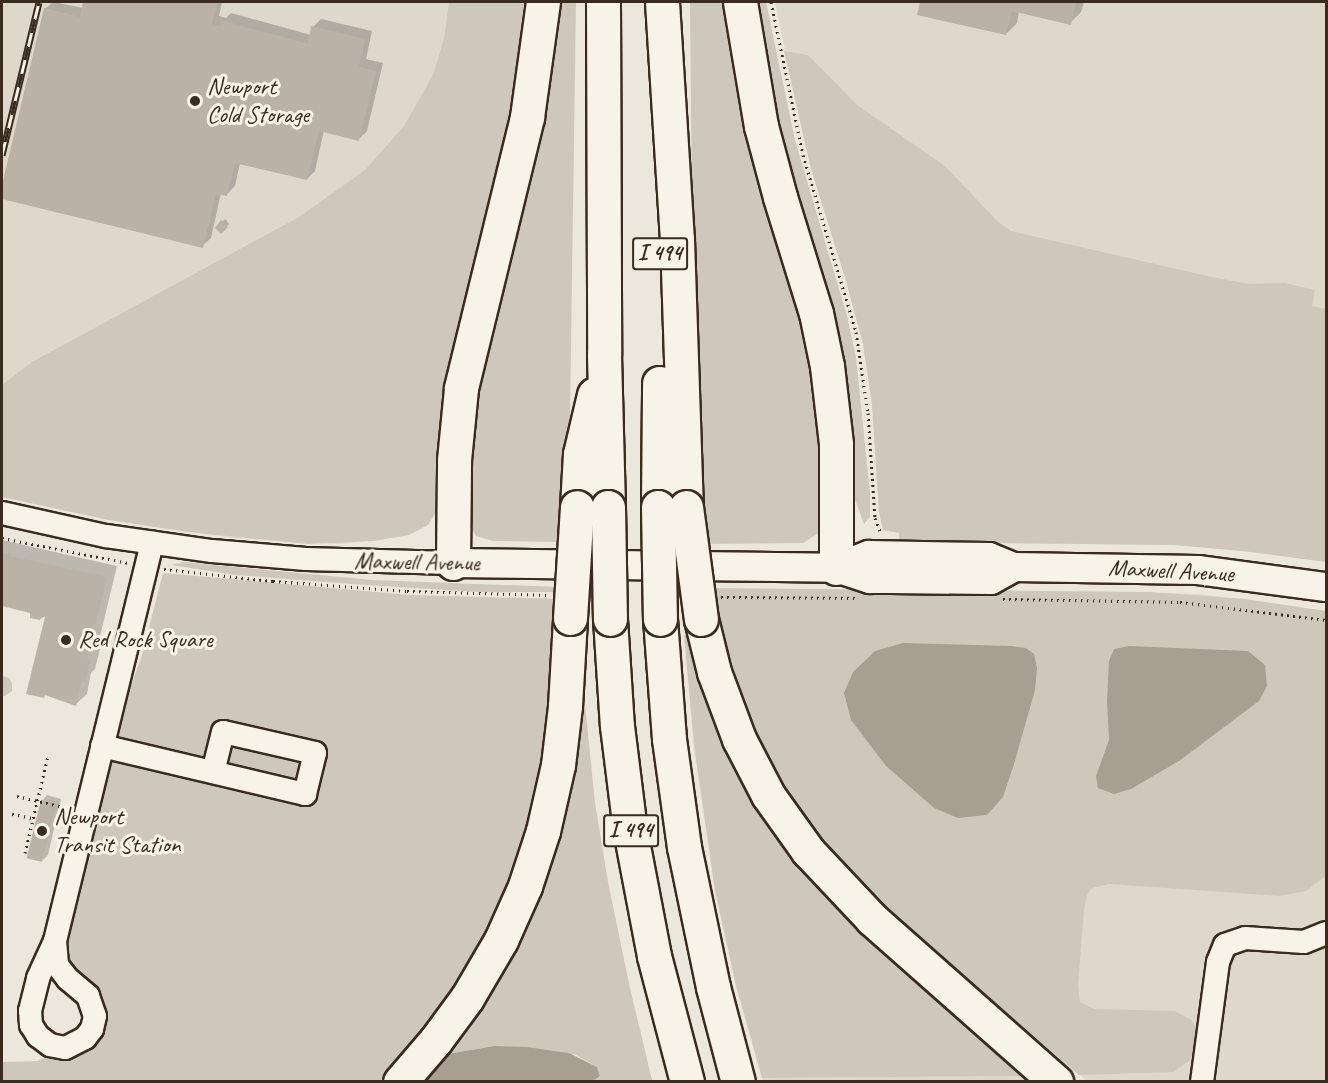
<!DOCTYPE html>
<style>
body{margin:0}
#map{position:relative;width:1328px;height:1083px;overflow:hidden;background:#ece7dc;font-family:Caveat,sans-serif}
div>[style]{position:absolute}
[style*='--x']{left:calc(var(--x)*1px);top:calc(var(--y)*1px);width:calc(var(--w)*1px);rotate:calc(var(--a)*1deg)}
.built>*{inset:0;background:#ddd7cc}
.green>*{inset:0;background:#cec8bc}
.water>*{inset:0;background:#a89f93}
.shadow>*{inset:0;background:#0003}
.building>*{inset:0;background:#bab2a7;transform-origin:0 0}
.path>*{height:3px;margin-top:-1.5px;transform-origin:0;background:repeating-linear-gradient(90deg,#3b2a1e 0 1.5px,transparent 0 6px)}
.roads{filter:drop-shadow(2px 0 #3b2a1e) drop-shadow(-2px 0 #3b2a1e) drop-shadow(0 2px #3b2a1e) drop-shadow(0 -2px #3b2a1e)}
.minor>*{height:22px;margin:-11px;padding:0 11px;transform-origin:11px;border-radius:11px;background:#f7f3e8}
.major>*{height:28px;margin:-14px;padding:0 14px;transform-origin:14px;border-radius:14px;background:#f7f3e8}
.highway>*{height:33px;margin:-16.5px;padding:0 16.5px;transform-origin:16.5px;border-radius:16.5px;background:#f7f3e8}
.rail>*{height:7px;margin-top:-3.5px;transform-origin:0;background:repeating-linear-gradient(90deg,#f7f3e8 0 14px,#3b2a1e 0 28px);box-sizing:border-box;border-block:2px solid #3b2a1e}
.bridges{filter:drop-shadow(2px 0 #3b2a1e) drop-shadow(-2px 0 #3b2a1e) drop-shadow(0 2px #3b2a1e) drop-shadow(0 -2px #3b2a1e)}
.highway-bridge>*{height:33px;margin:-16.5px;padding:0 16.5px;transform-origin:16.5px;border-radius:16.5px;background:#f7f3e8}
.dots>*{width:16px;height:16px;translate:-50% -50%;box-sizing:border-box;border:3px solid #f7f3e8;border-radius:50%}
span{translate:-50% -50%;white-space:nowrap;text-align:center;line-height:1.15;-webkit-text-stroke:6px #f7f3e8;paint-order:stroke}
.shield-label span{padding:2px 4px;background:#f7f3e8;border:2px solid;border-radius:4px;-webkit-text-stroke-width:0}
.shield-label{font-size:22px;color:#3b2a1e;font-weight:700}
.poi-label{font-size:24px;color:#3b2a1e}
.left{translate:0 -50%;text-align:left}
.street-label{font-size:24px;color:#3b2a1e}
.frame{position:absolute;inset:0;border:3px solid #3b2a1e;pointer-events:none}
</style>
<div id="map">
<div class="built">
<i style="clip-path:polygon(2px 2px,501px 2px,409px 535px,341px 544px,233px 538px,109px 520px,2px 497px)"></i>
<i style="clip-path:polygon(775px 2px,1326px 2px,1326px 562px,1243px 551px,1174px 545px,899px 542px,899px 533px,883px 530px,879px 512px,872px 404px,863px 344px,846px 281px,805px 145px)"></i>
<i style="clip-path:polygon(1079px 591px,1200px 594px,1326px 611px,1326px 1081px,1087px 1081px,1041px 1042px)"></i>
<i style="clip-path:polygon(1024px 1076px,1030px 1081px,763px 1082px,762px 1078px)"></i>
</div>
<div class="green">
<i style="clip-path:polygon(449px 2px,533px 2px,440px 506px,428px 525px,409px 535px,374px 541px,308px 544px,188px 532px,109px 520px,2px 497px,2px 385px,32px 362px,299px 217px,365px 170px,404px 126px,433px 75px,444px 39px)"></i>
<i style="clip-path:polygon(552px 2px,576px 2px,570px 419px,563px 542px,493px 541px,476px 536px,468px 521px,468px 431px)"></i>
<i style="clip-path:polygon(690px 2px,729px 2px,821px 403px,820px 532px,803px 543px,702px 544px,693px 334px)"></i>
<i style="clip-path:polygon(751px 2px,766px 2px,795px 140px,847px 316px,856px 357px,870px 493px,870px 517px,864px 524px,853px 494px)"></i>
<i style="clip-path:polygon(784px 51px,808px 55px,857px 105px,945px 166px,997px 221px,1011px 231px,1216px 278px,1250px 284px,1285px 283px,1315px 290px,1312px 306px,1326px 309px,1326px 562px,1243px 551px,1174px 545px,899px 542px,899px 533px,883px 530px,879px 512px,872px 404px,863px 344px,846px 281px,811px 169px)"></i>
<i style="clip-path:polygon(183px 562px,372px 580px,560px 587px,560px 592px,478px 592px,352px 584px,235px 575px,171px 565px)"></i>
<i style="clip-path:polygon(163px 573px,410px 595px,560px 599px,536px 822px,469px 971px,397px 1064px,380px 1081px,2px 1081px,2px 1062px,38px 1061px,47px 1056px,69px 1058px,82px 1054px,96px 1042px,105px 1012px,103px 1002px,93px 985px,68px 963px,66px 948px,126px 700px,142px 655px)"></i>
<i style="clip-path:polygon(709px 588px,1150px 592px,1245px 599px,1326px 611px,1326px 876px,1306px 891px,1279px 896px,1109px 884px,1092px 888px,1087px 895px,1084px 909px,1078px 986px,1080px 1002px,1094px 1009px,1175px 1011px,1191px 1020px,1196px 1027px,1197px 1038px,1195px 1050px,1189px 1061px,1174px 1072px,1079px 1075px,868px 894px,831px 855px,791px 803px,756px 742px,733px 686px)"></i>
<i style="clip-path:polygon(684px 635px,693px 635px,796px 859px,815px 883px,859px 929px,1024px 1076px,762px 1078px,736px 986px,715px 891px,694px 746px)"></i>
<i style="clip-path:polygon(2px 676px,9px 678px,12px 683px,12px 691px,5px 696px,2px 696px)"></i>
<i style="clip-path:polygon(583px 684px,595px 803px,608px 882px,630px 988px,652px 1080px,593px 1081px,600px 1076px,597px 1067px,576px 1055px,550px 1050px,494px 1046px,436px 1056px,463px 1021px)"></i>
</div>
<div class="water">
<i style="clip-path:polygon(903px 643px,1011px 646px,1026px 648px,1034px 654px,1037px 668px,1035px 690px,1014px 764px,1003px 797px,987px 815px,958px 818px,934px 808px,886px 766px,851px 720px,844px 693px,853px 672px,875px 651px)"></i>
<i style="clip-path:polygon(1129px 646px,1248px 651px,1265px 665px,1267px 686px,1259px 701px,1179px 761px,1131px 789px,1114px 794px,1098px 788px,1096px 776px,1109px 740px,1107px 701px,1109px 661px,1114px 649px)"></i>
<i style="clip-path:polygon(494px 1046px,527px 1047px,569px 1053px,597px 1067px,600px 1076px,593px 1081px,413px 1082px,436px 1056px)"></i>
</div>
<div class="shadow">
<i style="clip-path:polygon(53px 2px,83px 8px,85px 2px,222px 2px,219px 16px,226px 18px,231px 13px,311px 35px,313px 27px,321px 19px,372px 31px,366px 59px,383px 63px,367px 131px,359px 139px,324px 130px,315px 171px,307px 179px,240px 163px,235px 186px,227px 194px,221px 193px,211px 238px,202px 246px,2px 198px,45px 9px)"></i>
<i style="clip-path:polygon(922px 2px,1084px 2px,1081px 12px,1070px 23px,1019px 11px,1017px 23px,1006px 34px,919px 14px)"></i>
<i style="clip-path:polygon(225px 219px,229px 224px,221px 232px,217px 228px)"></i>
<i style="clip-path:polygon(2px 540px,117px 566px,97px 649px,100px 649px,95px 669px,91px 673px,87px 694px,76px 704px,47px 615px,40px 619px,32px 612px,2px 605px)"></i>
<i style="clip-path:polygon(47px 795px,61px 799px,48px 855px,43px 860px,42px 801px)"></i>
</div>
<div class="building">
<i style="clip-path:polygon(83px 2px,217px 2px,212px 24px,220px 26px,221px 20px,308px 44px,311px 26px,365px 39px,359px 67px,376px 71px,359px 141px,319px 131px,307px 180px,235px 163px,227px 196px,216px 194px,203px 248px,2px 199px,2px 185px,44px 8px,80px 17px)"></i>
<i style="clip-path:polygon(920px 2px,1076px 2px,1071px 25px,1012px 11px,1006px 35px,917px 15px)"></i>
<i style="clip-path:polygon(221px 220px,228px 227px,221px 234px,215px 228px)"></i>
<i style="clip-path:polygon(2px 552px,11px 554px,10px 556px,107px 577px,87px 659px,90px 660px,85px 681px,82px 681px,76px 706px,45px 695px,44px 698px,26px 694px,45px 617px,41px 617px,40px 620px,30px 618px,30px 613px,2px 606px)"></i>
<i style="left:41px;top:800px;width:16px;height:60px;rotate:14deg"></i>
</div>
<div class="path">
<i style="--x:771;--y:2;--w:156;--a:78.2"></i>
<i style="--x:803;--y:155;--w:185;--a:73.3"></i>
<i style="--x:856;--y:332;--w:82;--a:81.6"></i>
<i style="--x:868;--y:413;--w:105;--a:86.2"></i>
<i style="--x:875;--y:518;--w:16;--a:68"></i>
<i style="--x:2;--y:538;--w:128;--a:11.2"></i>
<i style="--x:164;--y:569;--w:110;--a:6.3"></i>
<i style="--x:273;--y:581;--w:134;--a:4.3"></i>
<i style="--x:407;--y:591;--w:142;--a:1.6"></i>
<i style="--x:721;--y:597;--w:134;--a:0.4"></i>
<i style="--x:1003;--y:599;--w:177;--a:1"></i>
<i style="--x:1180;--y:602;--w:147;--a:7"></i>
<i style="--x:17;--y:796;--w:48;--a:13.2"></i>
<i style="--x:12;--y:814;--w:21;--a:11"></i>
<i style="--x:25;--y:853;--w:100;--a:-76.7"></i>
</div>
<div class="roads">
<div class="minor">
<i style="--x:2;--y:513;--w:107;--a:12.5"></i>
<i style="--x:106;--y:536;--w:107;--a:8.1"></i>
<i style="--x:212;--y:551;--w:94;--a:4.9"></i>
<i style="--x:306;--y:559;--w:147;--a:1.6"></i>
<i style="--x:102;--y:746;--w:209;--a:13.3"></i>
<i style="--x:305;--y:794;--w:42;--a:-76.3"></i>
<i style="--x:315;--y:753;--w:94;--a:-167.1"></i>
<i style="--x:223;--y:732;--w:41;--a:104"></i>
<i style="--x:55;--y:941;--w:24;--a:85"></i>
<i style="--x:57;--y:965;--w:18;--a:52"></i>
<i style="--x:68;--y:979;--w:26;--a:40"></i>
<i style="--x:88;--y:996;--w:21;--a:71"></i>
<i style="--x:95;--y:1016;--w:13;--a:103"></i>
<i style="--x:92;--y:1029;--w:11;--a:128"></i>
<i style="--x:85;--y:1038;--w:22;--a:153"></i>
<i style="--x:65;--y:1048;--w:15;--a:-169"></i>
<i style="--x:50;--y:1045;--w:15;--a:-143"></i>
<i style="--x:38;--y:1036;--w:13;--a:-122"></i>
<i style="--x:31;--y:1025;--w:14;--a:-94"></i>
<i style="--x:30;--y:1011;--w:34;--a:-76"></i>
<i style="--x:38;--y:978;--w:41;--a:-65.3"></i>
<i style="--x:55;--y:941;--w:410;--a:-76.3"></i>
<i style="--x:1202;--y:1082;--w:121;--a:-82.4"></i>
<i style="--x:1218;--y:962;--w:18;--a:-68"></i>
<i style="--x:1225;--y:945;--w:21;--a:-19"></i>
<i style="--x:1245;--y:938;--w:59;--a:3.9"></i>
<i style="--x:1304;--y:942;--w:24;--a:-22"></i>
</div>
<div class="major">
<i style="--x:453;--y:563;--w:383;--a:0.7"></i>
<i style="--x:836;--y:568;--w:36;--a:18"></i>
<i style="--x:870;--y:579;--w:20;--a:0"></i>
<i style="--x:890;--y:579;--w:101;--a:0.6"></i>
<i style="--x:991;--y:580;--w:26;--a:-29"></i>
<i style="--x:836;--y:568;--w:35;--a:-22"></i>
<i style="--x:869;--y:555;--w:120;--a:1"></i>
<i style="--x:989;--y:557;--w:27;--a:22"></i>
<i style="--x:1014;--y:567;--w:184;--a:0.9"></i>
<i style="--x:1198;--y:570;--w:129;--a:7.6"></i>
</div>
<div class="highway">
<i style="--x:603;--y:2;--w:353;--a:89.8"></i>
<i style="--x:604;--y:355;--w:152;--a:88.5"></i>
<i style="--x:662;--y:2;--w:237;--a:86.4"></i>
<i style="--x:677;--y:239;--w:268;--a:88.1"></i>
<i style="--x:740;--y:2;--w:126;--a:80.4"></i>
<i style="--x:761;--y:126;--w:73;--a:75"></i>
<i style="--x:780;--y:197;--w:121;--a:72.8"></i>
<i style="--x:816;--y:313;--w:54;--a:78.3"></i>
<i style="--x:827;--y:366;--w:79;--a:83.4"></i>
<i style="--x:836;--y:444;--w:124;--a:90"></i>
<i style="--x:577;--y:507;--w:53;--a:-86.8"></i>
<i style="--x:580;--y:454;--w:61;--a:-76.7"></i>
<i style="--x:658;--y:507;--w:124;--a:-89.5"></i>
<i style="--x:453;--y:563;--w:103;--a:-89.4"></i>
<i style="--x:454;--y:460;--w:72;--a:-84.4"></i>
<i style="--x:461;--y:388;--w:279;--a:-76.3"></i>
<i style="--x:527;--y:117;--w:116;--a:-82.1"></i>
<i style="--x:610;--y:619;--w:107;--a:86.3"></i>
<i style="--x:617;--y:726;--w:105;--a:82.9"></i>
<i style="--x:630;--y:830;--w:128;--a:79.2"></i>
<i style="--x:654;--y:956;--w:130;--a:75.3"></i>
<i style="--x:660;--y:619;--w:120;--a:85.7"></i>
<i style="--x:669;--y:739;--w:109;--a:82.1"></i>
<i style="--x:684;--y:847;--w:143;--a:78.3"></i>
<i style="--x:713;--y:987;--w:98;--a:75.3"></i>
<i style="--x:701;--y:619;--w:55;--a:76.2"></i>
<i style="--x:714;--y:672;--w:72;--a:69.5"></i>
<i style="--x:739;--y:739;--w:63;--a:62.6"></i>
<i style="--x:768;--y:795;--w:69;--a:54.5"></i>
<i style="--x:808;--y:851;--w:93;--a:46.7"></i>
<i style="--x:872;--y:919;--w:246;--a:41.5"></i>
<i style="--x:400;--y:1082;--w:55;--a:-49.4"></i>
<i style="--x:436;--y:1040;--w:52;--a:-53.6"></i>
<i style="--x:467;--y:998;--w:67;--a:-59.6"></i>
<i style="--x:501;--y:940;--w:59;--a:-66"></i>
<i style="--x:525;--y:886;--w:58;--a:-71.9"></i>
<i style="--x:543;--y:831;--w:68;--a:-77.2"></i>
<i style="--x:558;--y:765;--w:59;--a:-83.2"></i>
<i style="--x:565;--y:706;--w:88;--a:-86.7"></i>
</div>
</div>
<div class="rail">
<i style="--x:2;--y:155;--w:157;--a:-76.4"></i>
</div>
<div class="bridges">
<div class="highway-bridge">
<i style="--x:608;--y:507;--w:112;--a:89"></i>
<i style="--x:658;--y:507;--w:112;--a:89"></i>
<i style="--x:686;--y:507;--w:113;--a:82.4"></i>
<i style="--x:570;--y:618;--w:111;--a:-86.4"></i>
</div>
</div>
<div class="dots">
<i style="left:195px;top:101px;background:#3b2a1e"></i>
<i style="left:66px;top:640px;background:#3b2a1e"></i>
<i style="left:42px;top:831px;background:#3b2a1e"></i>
</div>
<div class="shield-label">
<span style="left:660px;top:254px">I 494</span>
<span style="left:631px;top:831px">I 494</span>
</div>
<div class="poi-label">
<span class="left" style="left:207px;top:101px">Newport<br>Cold Storage</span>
<span class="left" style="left:78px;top:640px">Red Rock Square</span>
<span class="left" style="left:54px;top:831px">Newport<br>Transit Station</span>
</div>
<div class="street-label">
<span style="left:417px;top:562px;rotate:1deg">Maxwell Avenue</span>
<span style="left:1171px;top:571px;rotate:3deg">Maxwell Avenue</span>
</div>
<div class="frame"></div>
</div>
